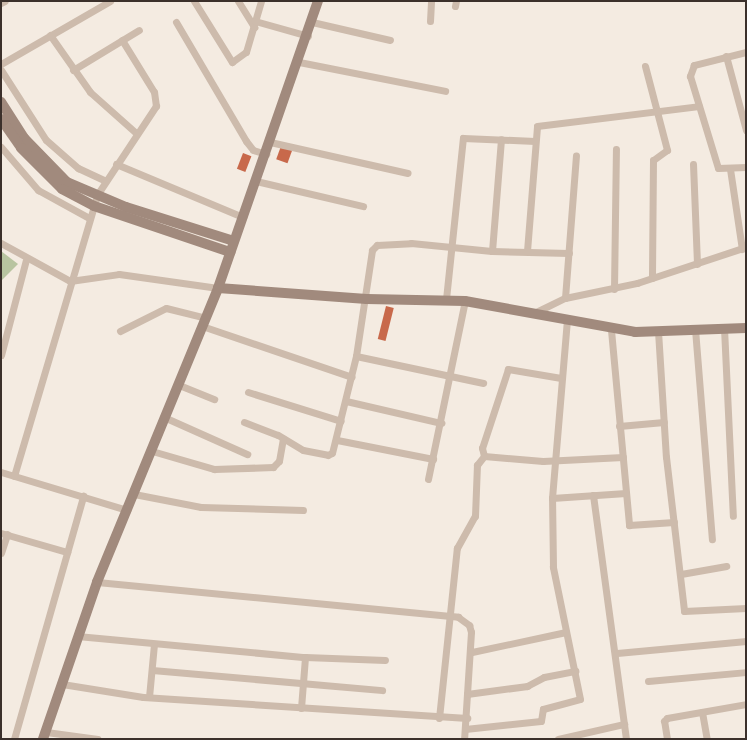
<!DOCTYPE html>
<style>
body{margin:0}
#map{position:relative;width:747px;height:740px;overflow:hidden;background:#f4ebe1;font-family:Raleway,sans-serif}
div>[style]{position:absolute}
[style*='--x']{left:calc(var(--x)*1px);top:calc(var(--y)*1px);width:calc(var(--w)*1px);rotate:calc(var(--a)*1deg)}
.green>*{inset:0;background:#b8c4a0}
.building>*{inset:0;background:#c8694b;transform-origin:0 0}
.street>*{height:7px;margin:-3.5px;padding:0 3.5px;transform-origin:3.5px;border-radius:3.5px;background:#cdbbac}
.secondary>*{height:10px;margin:-5px;padding:0 5px;transform-origin:5px;border-radius:5px;background:#a18a7d}
span{translate:-50% -50%;white-space:nowrap;text-align:center;line-height:1.15;-webkit-text-stroke:3px #fbf5ee;paint-order:stroke}
.frame{position:absolute;inset:0;border:2px solid #3b302b;pointer-events:none}
</style>
<div id="map">
<div class="green">
<i style="clip-path:polygon(1px 251px,18px 264px,1px 281px)"></i>
</div>
<div class="building">
<i style="left:281px;top:146px;width:12px;height:14px;rotate:20deg"></i>
<i style="left:243px;top:153px;width:9px;height:17px;rotate:21deg"></i>
<i style="left:386px;top:306px;width:8px;height:34px;rotate:14deg"></i>
</div>
<div class="street">
<i style="--x:194;--y:1;--w:72;--a:58.1"></i>
<i style="--x:232;--y:62;--w:17;--a:-36"></i>
<i style="--x:246;--y:52;--w:53;--a:-73.6"></i>
<i style="--x:238;--y:1;--w:31;--a:58"></i>
<i style="--x:1;--y:3;--w:4;--a:-27"></i>
<i style="--x:455;--y:6;--w:5;--a:-79"></i>
<i style="--x:255;--y:21;--w:55;--a:15.8"></i>
<i style="--x:430;--y:21;--w:20;--a:-87"></i>
<i style="--x:176;--y:22;--w:138;--a:59.5"></i>
<i style="--x:246;--y:141;--w:11;--a:52"></i>
<i style="--x:253;--y:150;--w:14;--a:17"></i>
<i style="--x:312;--y:22;--w:80;--a:13"></i>
<i style="--x:50;--y:35;--w:70;--a:54.9"></i>
<i style="--x:90;--y:92;--w:62;--a:41.7"></i>
<i style="--x:746;--y:52;--w:54;--a:166"></i>
<i style="--x:694;--y:65;--w:12;--a:110"></i>
<i style="--x:690;--y:76;--w:96;--a:73.1"></i>
<i style="--x:718;--y:168;--w:28;--a:-2"></i>
<i style="--x:726;--y:56;--w:77;--a:74.9"></i>
<i style="--x:299;--y:62;--w:149;--a:11.2"></i>
<i style="--x:1;--y:64;--w:126;--a:-30"></i>
<i style="--x:645;--y:66;--w:87;--a:75.3"></i>
<i style="--x:667;--y:150;--w:17;--a:144"></i>
<i style="--x:653;--y:160;--w:118;--a:90.5"></i>
<i style="--x:1;--y:70;--w:83;--a:57.3"></i>
<i style="--x:46;--y:140;--w:43;--a:41.2"></i>
<i style="--x:78;--y:168;--w:29;--a:25"></i>
<i style="--x:73;--y:70;--w:77;--a:-31.2"></i>
<i style="--x:270;--y:142;--w:141;--a:12.7"></i>
<i style="--x:1;--y:147;--w:57;--a:49.3"></i>
<i style="--x:38;--y:190;--w:58;--a:28.8"></i>
<i style="--x:116;--y:164;--w:138;--a:22.7"></i>
<i style="--x:693;--y:164;--w:100;--a:87.7"></i>
<i style="--x:730;--y:169;--w:81;--a:81.5"></i>
<i style="--x:256;--y:181;--w:110;--a:13.2"></i>
<i style="--x:1;--y:243;--w:79;--a:28.8"></i>
<i style="--x:70;--y:281;--w:49;--a:-8.1"></i>
<i style="--x:119;--y:274;--w:100;--a:8"></i>
<i style="--x:492;--y:251;--w:112;--a:-85.4"></i>
<i style="--x:527;--y:251;--w:125;--a:-85.4"></i>
<i style="--x:537;--y:126;--w:163;--a:-7"></i>
<i style="--x:614;--y:289;--w:140;--a:-89.2"></i>
<i style="--x:565;--y:298;--w:143;--a:-85.6"></i>
<i style="--x:446;--y:299;--w:162;--a:-84"></i>
<i style="--x:463;--y:138;--w:72;--a:2.4"></i>
<i style="--x:536;--y:312;--w:32;--a:-26"></i>
<i style="--x:565;--y:298;--w:74;--a:-11.8"></i>
<i style="--x:637;--y:283;--w:115;--a:-18.3"></i>
<i style="--x:202;--y:326;--w:158;--a:18.8"></i>
<i style="--x:724;--y:328;--w:188;--a:87.3"></i>
<i style="--x:695;--y:329;--w:211;--a:85.4"></i>
<i style="--x:611;--y:330;--w:196;--a:84.7"></i>
<i style="--x:629;--y:525;--w:45;--a:-3.8"></i>
<i style="--x:120;--y:331;--w:51;--a:-26.6"></i>
<i style="--x:166;--y:308;--w:41;--a:14"></i>
<i style="--x:658;--y:331;--w:126;--a:86.4"></i>
<i style="--x:666;--y:457;--w:155;--a:83.3"></i>
<i style="--x:684;--y:611;--w:62;--a:-2.8"></i>
<i style="--x:1;--y:355;--w:98;--a:-75.3"></i>
<i style="--x:356;--y:356;--w:130;--a:12"></i>
<i style="--x:561;--y:378;--w:54;--a:-170.4"></i>
<i style="--x:508;--y:369;--w:83;--a:108.2"></i>
<i style="--x:482;--y:448;--w:8;--a:76"></i>
<i style="--x:484;--y:456;--w:59;--a:4.8"></i>
<i style="--x:543;--y:461;--w:80;--a:-2.9"></i>
<i style="--x:179;--y:385;--w:38;--a:22"></i>
<i style="--x:248;--y:392;--w:97;--a:17.3"></i>
<i style="--x:346;--y:401;--w:98;--a:13"></i>
<i style="--x:166;--y:418;--w:89;--a:24"></i>
<i style="--x:244;--y:422;--w:36;--a:21"></i>
<i style="--x:278;--y:435;--w:29;--a:31"></i>
<i style="--x:303;--y:450;--w:25;--a:11"></i>
<i style="--x:328;--y:455;--w:4;--a:-27"></i>
<i style="--x:332;--y:453;--w:100;--a:-76.1"></i>
<i style="--x:356;--y:356;--w:107;--a:-81.4"></i>
<i style="--x:372;--y:250;--w:7;--a:-45"></i>
<i style="--x:377;--y:245;--w:34;--a:-3"></i>
<i style="--x:411;--y:243;--w:81;--a:5.6"></i>
<i style="--x:492;--y:251;--w:77;--a:1.5"></i>
<i style="--x:619;--y:426;--w:45;--a:-5.1"></i>
<i style="--x:337;--y:440;--w:98;--a:11.2"></i>
<i style="--x:152;--y:451;--w:65;--a:16.2"></i>
<i style="--x:214;--y:469;--w:59;--a:-1.9"></i>
<i style="--x:273;--y:467;--w:8;--a:-45"></i>
<i style="--x:279;--y:461;--w:23;--a:-80"></i>
<i style="--x:1;--y:472;--w:132;--a:16.8"></i>
<i style="--x:14;--y:476;--w:293;--a:-73.5"></i>
<i style="--x:97;--y:195;--w:107;--a:-56.5"></i>
<i style="--x:156;--y:106;--w:14;--a:-98"></i>
<i style="--x:154;--y:92;--w:61;--a:-121.6"></i>
<i style="--x:428;--y:479;--w:182;--a:-78.3"></i>
<i style="--x:134;--y:494;--w:68;--a:11"></i>
<i style="--x:201;--y:507;--w:102;--a:1.7"></i>
<i style="--x:593;--y:495;--w:246;--a:82.3"></i>
<i style="--x:552;--y:498;--w:74;--a:-3.9"></i>
<i style="--x:1;--y:533;--w:69;--a:16.1"></i>
<i style="--x:1;--y:553;--w:20;--a:-72"></i>
<i style="--x:681;--y:574;--w:46;--a:-10.1"></i>
<i style="--x:97;--y:582;--w:363;--a:5.5"></i>
<i style="--x:458;--y:617;--w:14;--a:36"></i>
<i style="--x:469;--y:625;--w:7;--a:74"></i>
<i style="--x:471;--y:632;--w:107;--a:93.7"></i>
<i style="--x:77;--y:636;--w:229;--a:5.3"></i>
<i style="--x:305;--y:657;--w:80;--a:2.1"></i>
<i style="--x:472;--y:652;--w:96;--a:-12"></i>
<i style="--x:617;--y:653;--w:130;--a:-5.3"></i>
<i style="--x:152;--y:670;--w:231;--a:5"></i>
<i style="--x:648;--y:681;--w:98;--a:-5.2"></i>
<i style="--x:62;--y:684;--w:82;--a:9.1"></i>
<i style="--x:143;--y:697;--w:325;--a:3.7"></i>
<i style="--x:467;--y:694;--w:61;--a:-7.6"></i>
<i style="--x:527;--y:686;--w:19;--a:-28"></i>
<i style="--x:544;--y:677;--w:32;--a:-11"></i>
<i style="--x:149;--y:697;--w:53;--a:-84.6"></i>
<i style="--x:301;--y:708;--w:51;--a:-85.5"></i>
<i style="--x:702;--y:712;--w:27;--a:80"></i>
<i style="--x:439;--y:718;--w:171;--a:-84"></i>
<i style="--x:457;--y:548;--w:37;--a:-61"></i>
<i style="--x:475;--y:516;--w:51;--a:-87.8"></i>
<i style="--x:477;--y:465;--w:11;--a:-52"></i>
<i style="--x:465;--y:729;--w:76;--a:-6"></i>
<i style="--x:541;--y:721;--w:12;--a:-81"></i>
<i style="--x:543;--y:709;--w:38;--a:-15"></i>
<i style="--x:580;--y:699;--w:135;--a:-101.6"></i>
<i style="--x:553;--y:567;--w:69;--a:-90.8"></i>
<i style="--x:552;--y:498;--w:179;--a:-85.2"></i>
<i style="--x:46;--y:732;--w:52;--a:7.7"></i>
<i style="--x:14;--y:739;--w:253;--a:-74.1"></i>
<i style="--x:558;--y:739;--w:68;--a:-12.8"></i>
<i style="--x:667;--y:739;--w:18;--a:-99"></i>
<i style="--x:664;--y:721;--w:4;--a:-45"></i>
<i style="--x:667;--y:718;--w:80;--a:-10"></i>
</div>
<div class="secondary">
<i style="--x:1;--y:102;--w:43;--a:57.4"></i>
<i style="--x:24;--y:138;--w:62;--a:45.7"></i>
<i style="--x:67;--y:182;--w:64;--a:23"></i>
<i style="--x:126;--y:207;--w:113;--a:17.5"></i>
<i style="--x:1;--y:119;--w:35;--a:55"></i>
<i style="--x:21;--y:148;--w:58;--a:45"></i>
<i style="--x:62;--y:189;--w:36;--a:28"></i>
<i style="--x:94;--y:206;--w:144;--a:18.7"></i>
<i style="--x:218;--y:288;--w:149;--a:4.2"></i>
<i style="--x:367;--y:299;--w:98;--a:1.2"></i>
<i style="--x:465;--y:301;--w:173;--a:10.3"></i>
<i style="--x:635;--y:332;--w:111;--a:-2.1"></i>
<i style="--x:43;--y:739;--w:166;--a:-71"></i>
<i style="--x:97;--y:582;--w:318;--a:-67.6"></i>
<i style="--x:218;--y:288;--w:304;--a:-70.8"></i>
</div>
<div class="frame"></div>
</div>
